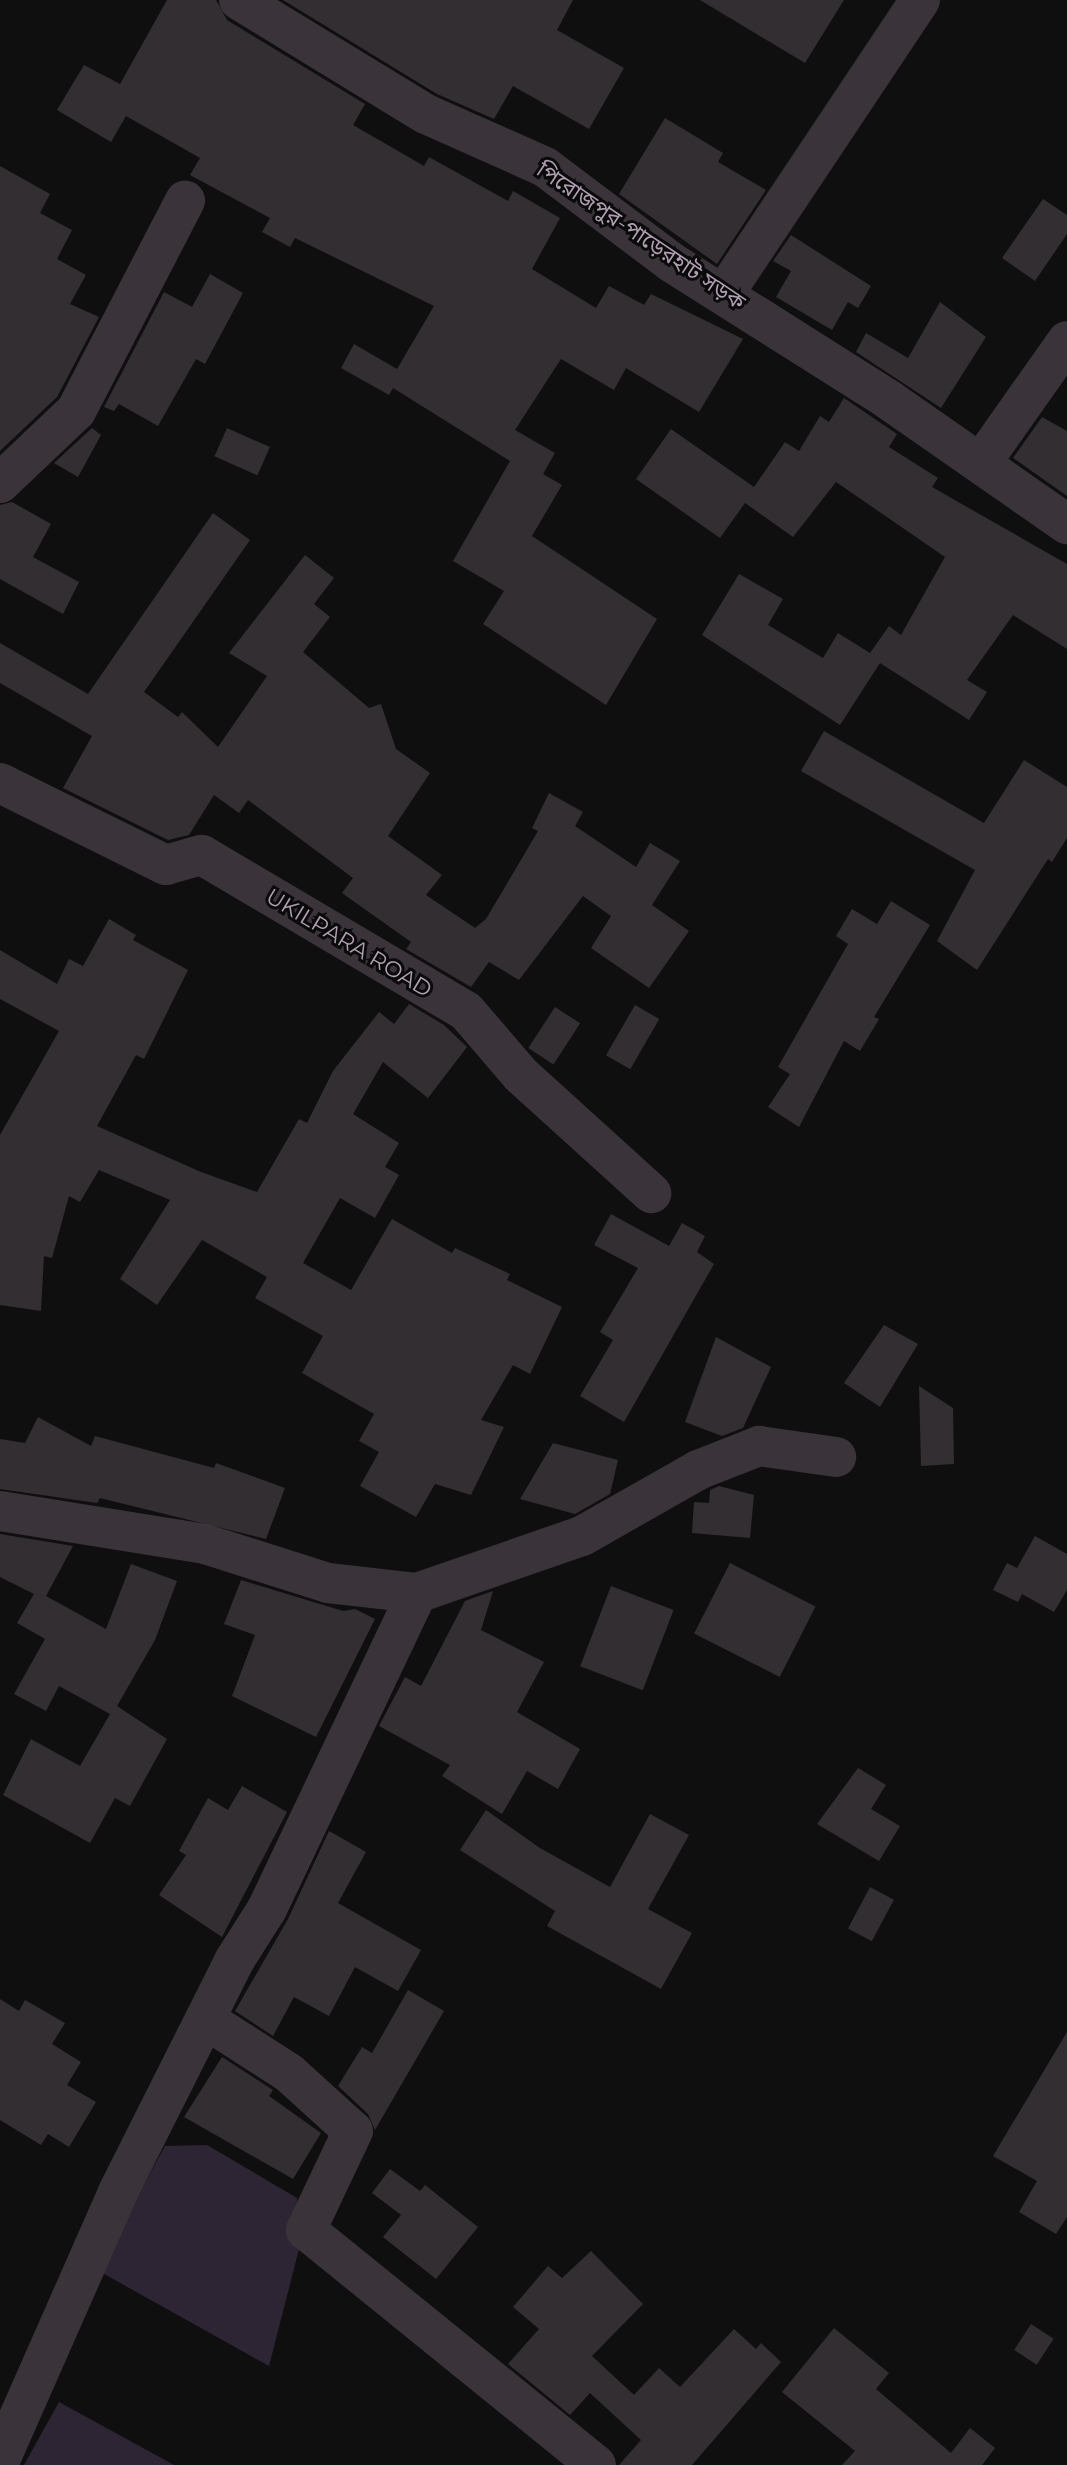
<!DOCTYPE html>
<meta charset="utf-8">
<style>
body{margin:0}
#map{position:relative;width:1067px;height:2465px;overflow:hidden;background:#100f10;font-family:Montserrat,"Noto Sans Bengali",sans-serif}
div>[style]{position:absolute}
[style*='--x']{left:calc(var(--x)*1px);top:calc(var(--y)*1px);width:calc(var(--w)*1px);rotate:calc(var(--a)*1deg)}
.water>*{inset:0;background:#2e2534}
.building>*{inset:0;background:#322e32;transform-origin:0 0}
.minor>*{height:40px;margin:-20px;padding:0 20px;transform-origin:20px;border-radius:20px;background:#3a343a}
span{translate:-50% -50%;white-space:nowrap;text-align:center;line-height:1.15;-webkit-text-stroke:6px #0b0a0b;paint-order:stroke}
.street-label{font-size:22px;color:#b09fb2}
</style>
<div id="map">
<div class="water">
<i style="clip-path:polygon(207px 2145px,297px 2198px,299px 2249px,269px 2366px,97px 2270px,165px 2146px)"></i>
<i style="clip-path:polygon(59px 2402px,174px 2465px,24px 2465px)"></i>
</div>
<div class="building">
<i style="clip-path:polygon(167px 0,216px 0,227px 20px,365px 104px,353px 125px,424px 166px,429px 157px,508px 201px,513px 191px,560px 218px,532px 269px,596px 308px,609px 286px,644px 305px,651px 294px,743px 339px,699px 412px,626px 368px,614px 390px,561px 359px,515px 430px,555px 453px,543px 474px,562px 485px,532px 536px,657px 619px,606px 705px,483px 624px,504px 591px,453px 561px,510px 461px,393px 388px,389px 395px,341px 368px,354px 344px,397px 369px,434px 306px,295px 238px,290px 247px,262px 232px,270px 218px,190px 175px,200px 158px,126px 116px,111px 142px,57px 110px,84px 65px,120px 84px)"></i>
<i style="clip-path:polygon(283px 0,573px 0,557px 30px,624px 68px,589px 129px,513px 86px,494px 119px,437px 94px)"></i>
<i style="clip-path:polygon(700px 0,844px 0,805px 63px)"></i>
<i style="clip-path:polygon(665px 118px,723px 153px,718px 162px,766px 190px,717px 264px,619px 194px)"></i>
<i style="clip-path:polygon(0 166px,50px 194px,40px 213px,72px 230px,57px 259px,86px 275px,70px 304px,99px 317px,57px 397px,0 451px)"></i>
<i style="clip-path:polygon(1043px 199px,1067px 215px,1067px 234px,1035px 281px,1002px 258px)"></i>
<i style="clip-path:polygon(791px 235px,871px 286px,858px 308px,848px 302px,832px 330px,776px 297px,791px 271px,773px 261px)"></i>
<i style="clip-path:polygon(210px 274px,243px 293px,205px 364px,196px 359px,158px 426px,119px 404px,114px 411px,104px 407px,164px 292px,192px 307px)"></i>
<i style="clip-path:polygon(940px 302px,986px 337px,941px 408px,856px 352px,866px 333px,908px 358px)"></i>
<i style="clip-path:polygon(844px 398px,897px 434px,889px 447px,938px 478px,932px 487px,1067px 564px,1067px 649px,1013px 615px,967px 680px,987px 692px,969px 720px,880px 663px,840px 725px,702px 635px,739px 574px,783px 599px,768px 625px,823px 658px,838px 633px,870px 653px,889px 626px,901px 635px,945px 557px,836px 482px,793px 537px,745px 503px,720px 538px,636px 479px,671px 429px,754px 487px,785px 442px,799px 451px,820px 416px,829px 422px)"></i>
<i style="clip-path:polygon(1042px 417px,1067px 431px,1067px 496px,1013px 458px)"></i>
<i style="clip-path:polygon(92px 428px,101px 435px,78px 477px,54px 463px)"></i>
<i style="left:227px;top:428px;width:47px;height:31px;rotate:24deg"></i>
<i style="clip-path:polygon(12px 502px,51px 524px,33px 557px,79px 582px,63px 614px,0 579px,0 505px)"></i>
<i style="clip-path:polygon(213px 513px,250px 540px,144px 692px,178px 717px,182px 712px,218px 747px,267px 676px,229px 653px,305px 555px,334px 578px,314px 604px,330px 617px,303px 652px,369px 708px,381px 704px,396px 749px,430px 773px,388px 836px,442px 875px,426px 895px,475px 928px,486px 919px,538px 831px,532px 828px,549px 793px,583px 812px,575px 826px,636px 867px,650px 843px,680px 861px,652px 905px,689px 931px,649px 988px,591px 948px,611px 916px,583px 896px,519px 980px,489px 962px,471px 987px,406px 949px,411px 942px,342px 893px,353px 878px,248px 800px,239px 813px,214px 795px,189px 835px,168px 840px,63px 788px,92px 736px,0 683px,0 643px,88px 694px)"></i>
<i style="clip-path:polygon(824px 731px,984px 823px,1024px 760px,1067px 787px,1067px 838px,1052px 862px,1048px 859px,977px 970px,937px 941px,975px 870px,801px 771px)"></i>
<i style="clip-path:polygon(891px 901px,930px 925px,874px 1017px,879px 1019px,860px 1051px,844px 1041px,799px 1127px,768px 1107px,790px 1074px,778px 1067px,848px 944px,836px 936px,852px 909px,877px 924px)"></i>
<i style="clip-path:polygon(109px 919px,136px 935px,133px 940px,188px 970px,144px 1059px,136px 1055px,97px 1126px,201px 1172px,257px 1192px,299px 1119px,307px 1123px,333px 1071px,379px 1012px,394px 1024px,409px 1004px,444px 1025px,467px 1047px,428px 1098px,383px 1062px,353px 1114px,399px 1143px,385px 1167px,399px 1175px,375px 1218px,340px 1198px,303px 1263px,351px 1290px,392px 1219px,452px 1253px,455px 1248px,510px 1274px,507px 1280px,562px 1307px,530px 1374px,513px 1365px,481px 1420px,504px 1427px,471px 1495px,435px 1484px,416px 1517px,360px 1486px,379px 1452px,359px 1441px,374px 1414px,302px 1373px,323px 1336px,255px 1298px,267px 1277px,202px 1240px,157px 1305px,120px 1279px,170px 1200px,99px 1170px,80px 1202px,69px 1196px,52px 1258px,44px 1256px,41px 1311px,0 1305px,0 1135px,59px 1031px,0 999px,0 950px,57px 984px,69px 959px,83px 966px)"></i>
<i style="left:635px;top:1005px;width:28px;height:58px;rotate:30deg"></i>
<i style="left:555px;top:1007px;width:30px;height:49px;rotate:33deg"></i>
<i style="clip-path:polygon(611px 1214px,669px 1246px,682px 1223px,705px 1236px,697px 1252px,714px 1264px,624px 1422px,580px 1396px,613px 1340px,600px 1332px,638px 1268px,594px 1245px)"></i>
<i style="clip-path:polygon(884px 1325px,918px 1344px,880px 1407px,844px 1383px)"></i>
<i style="clip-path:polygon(716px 1337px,771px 1367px,743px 1428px,722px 1436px,685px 1422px)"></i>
<i style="clip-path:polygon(919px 1386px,953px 1408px,954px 1464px,921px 1466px)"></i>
<i style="clip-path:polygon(38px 1417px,91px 1446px,95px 1436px,214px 1468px,216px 1463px,285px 1488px,266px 1539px,100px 1498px,97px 1503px,0 1489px,0 1439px,25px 1443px)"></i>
<i style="clip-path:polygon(553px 1443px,618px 1460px,610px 1494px,575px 1514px,520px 1499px)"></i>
<i style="clip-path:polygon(719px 1486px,754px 1495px,750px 1538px,692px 1533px,694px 1502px,709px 1503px,710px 1490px)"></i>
<i style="clip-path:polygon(0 1534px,73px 1546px,46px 1596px,106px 1629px,131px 1564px,177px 1581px,155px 1640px,117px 1706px,167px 1739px,130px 1806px,115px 1798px,90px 1843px,3px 1795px,31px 1739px,80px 1766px,110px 1714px,59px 1686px,46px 1711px,14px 1694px,45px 1639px,17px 1623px,34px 1594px,0 1577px)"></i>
<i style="clip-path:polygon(1035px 1536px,1067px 1554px,1067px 1590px,1054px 1612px,1022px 1594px,1018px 1602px,993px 1590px,1007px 1563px,1017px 1568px)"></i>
<i style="left:730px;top:1563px;width:96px;height:79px;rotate:27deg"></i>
<i style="clip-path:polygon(241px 1580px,343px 1611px,355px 1609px,375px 1619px,316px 1737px,232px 1696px,255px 1635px,224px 1624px)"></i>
<i style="left:611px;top:1586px;width:67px;height:86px;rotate:21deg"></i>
<i style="clip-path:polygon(493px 1591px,481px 1630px,544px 1662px,517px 1712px,580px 1749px,558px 1789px,527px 1771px,502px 1814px,442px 1776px,450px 1765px,379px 1726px,405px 1677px,421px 1686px,465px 1601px)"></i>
<i style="clip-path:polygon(858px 1768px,886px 1785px,871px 1809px,900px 1826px,879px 1861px,817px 1824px)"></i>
<i style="clip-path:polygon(242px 1786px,287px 1812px,222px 1937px,159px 1895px,186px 1855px,179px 1851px,208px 1798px,228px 1810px)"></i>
<i style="clip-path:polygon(486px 1810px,540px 1848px,610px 1887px,650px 1814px,689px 1835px,648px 1909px,692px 1933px,661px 1989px,547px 1926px,555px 1911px,460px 1850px)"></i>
<i style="clip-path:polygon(329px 1831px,366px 1852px,338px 1903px,421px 1950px,398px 1991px,355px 1967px,329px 2016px,294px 1997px,273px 2036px,235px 2011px,288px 1919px)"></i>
<i style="left:870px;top:1887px;width:27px;height:47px;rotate:28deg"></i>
<i style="clip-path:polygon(408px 1990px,444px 2011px,375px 2130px,368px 2114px,338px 2086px,362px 2047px,372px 2053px)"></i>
<i style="clip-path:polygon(0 1999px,19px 2011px,25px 2000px,65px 2023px,52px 2044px,81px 2062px,67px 2085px,96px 2102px,69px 2147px,48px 2134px,41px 2145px,0 2120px)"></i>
<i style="clip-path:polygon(1067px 2032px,1067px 2217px,1056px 2234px,1019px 2212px,1037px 2181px,993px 2156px)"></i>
<i style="clip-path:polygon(222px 2057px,273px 2090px,269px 2096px,321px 2133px,293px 2179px,184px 2117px)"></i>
<i style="clip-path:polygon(390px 2169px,420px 2191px,425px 2185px,478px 2227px,436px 2279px,383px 2237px,401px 2215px,372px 2193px)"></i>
<i style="clip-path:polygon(591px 2251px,643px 2304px,592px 2356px,634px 2395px,659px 2368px,680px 2387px,734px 2329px,756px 2349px,761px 2343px,781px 2362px,692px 2465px,619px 2465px,641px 2440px,590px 2393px,570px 2415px,508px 2364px,539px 2329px,513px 2307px,548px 2266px,562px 2278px)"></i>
<i style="left:1031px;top:2324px;width:27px;height:31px;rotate:33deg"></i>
<i style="clip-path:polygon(834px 2328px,889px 2373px,876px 2389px,951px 2453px,970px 2428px,995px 2448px,982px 2465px,842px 2465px,855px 2451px,782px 2392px)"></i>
</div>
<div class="minor">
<i style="--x:239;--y:0;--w:219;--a:31.4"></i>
<i style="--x:426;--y:114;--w:130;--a:24"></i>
<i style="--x:545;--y:167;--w:158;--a:37"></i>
<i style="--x:671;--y:262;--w:258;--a:32.3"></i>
<i style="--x:889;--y:400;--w:217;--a:34.9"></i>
<i style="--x:724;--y:294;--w:353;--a:-56.3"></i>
<i style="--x:981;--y:463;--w:149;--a:-54.8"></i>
<i style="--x:0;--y:483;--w:105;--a:-43.5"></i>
<i style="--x:76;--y:411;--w:237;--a:-62.6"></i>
<i style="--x:0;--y:783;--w:185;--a:26.3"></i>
<i style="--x:166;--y:865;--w:37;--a:-16"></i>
<i style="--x:202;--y:855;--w:307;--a:30.6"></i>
<i style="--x:466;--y:1011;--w:84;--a:49.3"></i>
<i style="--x:521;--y:1075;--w:176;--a:42.2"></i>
<i style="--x:0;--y:1511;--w:208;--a:9.1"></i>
<i style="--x:205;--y:1544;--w:129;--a:17.6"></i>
<i style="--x:328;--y:1583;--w:90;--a:6.4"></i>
<i style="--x:417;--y:1593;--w:175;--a:-19.1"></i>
<i style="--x:582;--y:1536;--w:133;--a:-29.6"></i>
<i style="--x:698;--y:1470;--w:66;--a:-21.5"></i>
<i style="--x:759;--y:1446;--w:78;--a:8.1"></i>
<i style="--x:205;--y:2019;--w:100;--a:32.7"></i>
<i style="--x:289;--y:2073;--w:86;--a:42.2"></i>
<i style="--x:353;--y:2131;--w:110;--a:115.4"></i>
<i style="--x:306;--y:2230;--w:373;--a:39"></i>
<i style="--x:0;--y:2460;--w:293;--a:-66.2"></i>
<i style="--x:118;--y:2192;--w:258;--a:-63.3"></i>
<i style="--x:234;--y:1961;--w:62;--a:-57.6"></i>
<i style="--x:267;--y:1909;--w:350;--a:-64.6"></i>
</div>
<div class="street-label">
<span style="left:641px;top:236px;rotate:34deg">পিরোজপুর-পাড়েরহাট সড়ক</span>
<span style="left:349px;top:943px;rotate:31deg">UKILPARA ROAD</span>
</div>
</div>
